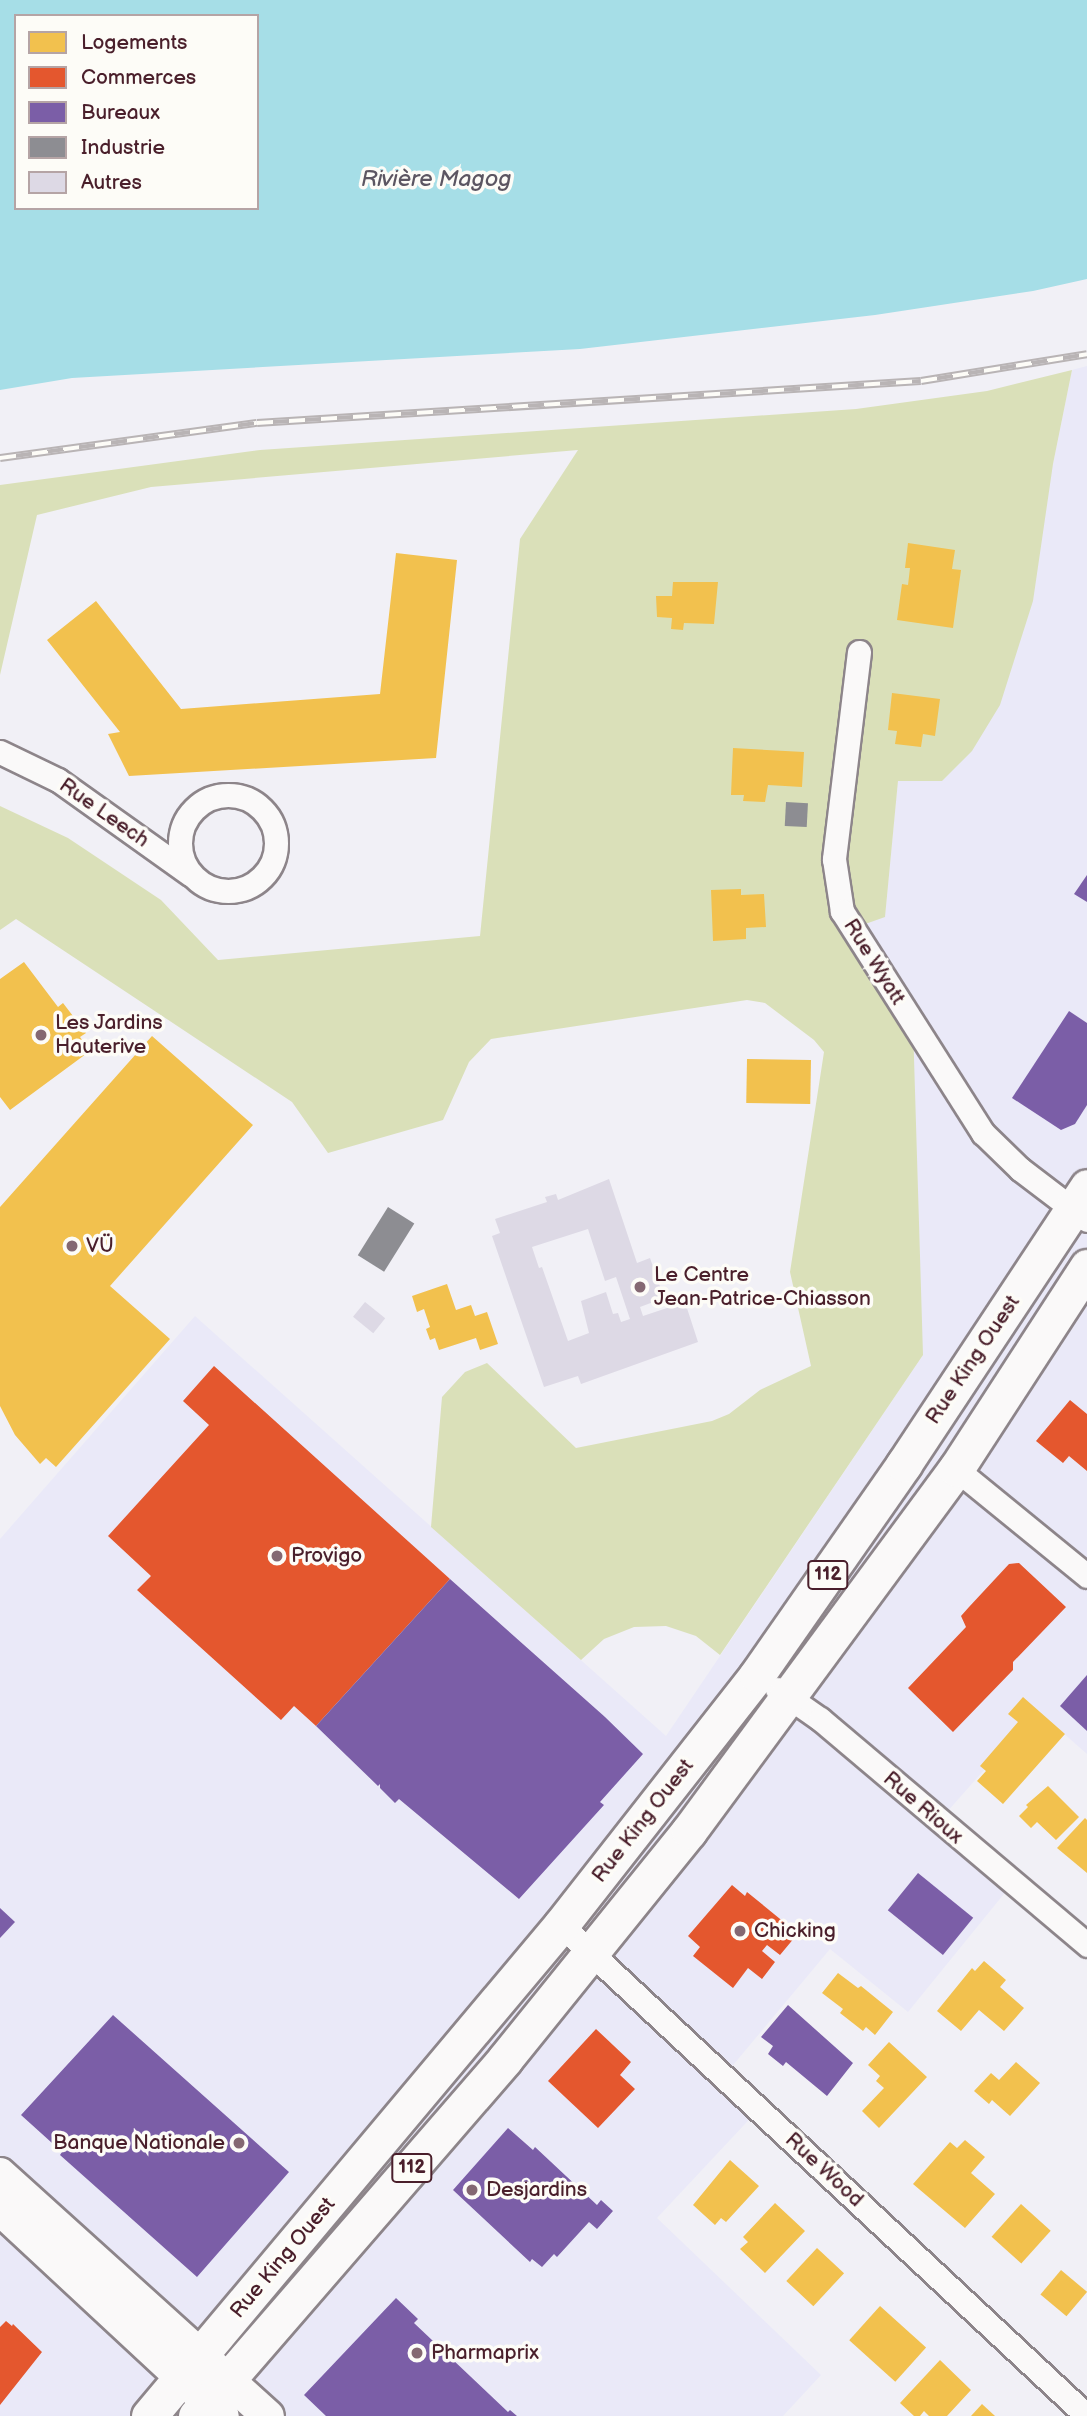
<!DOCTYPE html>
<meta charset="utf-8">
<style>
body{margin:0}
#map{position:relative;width:1087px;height:2416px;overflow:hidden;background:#f1f0f6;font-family:"Balsamiq Sans",sans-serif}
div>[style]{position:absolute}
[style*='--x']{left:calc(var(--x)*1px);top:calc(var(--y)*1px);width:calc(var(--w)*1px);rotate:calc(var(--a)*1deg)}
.built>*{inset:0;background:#eae9f8}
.green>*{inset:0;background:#dae0b9}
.water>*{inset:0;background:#a6dee7}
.homes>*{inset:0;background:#f2c14e;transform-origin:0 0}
.shops>*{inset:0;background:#e4572e}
.offices>*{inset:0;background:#7b5ea7;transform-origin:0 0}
.industry>*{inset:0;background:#8d8d92;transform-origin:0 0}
.building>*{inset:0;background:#ddd9e5;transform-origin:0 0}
.roads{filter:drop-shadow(2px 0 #8d858a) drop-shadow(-2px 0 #8d858a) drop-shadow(0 2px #8d858a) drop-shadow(0 -2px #8d858a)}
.street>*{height:23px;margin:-11.5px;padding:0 11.5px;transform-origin:11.5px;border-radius:11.5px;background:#faf9f9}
.street>.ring{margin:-11.5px;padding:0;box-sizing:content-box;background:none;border:23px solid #faf9f9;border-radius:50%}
.secondary>*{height:32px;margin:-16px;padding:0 16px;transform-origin:16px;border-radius:16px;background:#faf9f9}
.primary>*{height:35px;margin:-17.5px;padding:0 17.5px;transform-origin:17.5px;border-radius:17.5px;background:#faf9f9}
.rail>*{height:8px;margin-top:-4px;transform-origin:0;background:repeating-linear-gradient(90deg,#fdfcf7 0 16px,#b9b4b5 0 32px);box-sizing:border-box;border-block:2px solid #b9b4b5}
.dots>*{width:19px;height:19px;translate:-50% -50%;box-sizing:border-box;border:4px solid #fdfcf7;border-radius:50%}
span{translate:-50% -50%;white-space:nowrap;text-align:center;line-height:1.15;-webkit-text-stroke:7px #fdfcf7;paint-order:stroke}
.shield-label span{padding:2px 5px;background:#fdfcf7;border:2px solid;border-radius:5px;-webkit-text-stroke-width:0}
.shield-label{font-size:19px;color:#4a1f2b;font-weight:700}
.street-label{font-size:21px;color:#4a1f2b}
.poi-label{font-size:21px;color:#4a1f2b}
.left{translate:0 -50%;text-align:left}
.right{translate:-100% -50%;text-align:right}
.water-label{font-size:23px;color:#5c5662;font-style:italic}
.legend{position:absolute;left:14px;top:14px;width:245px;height:196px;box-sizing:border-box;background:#fdfcf7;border:2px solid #b5a4a5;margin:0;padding:9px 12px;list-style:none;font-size:21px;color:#4a1f2b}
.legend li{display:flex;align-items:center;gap:14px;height:35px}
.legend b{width:35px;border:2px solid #b5a4a5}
</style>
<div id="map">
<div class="built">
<i style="clip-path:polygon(1087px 366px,1087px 1754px,1037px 1710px,939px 1821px,1012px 1884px,908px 2012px,830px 1949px,724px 2076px,759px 2109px,657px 2218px,821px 2375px,783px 2416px,0 2416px,0 1539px,195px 1316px,666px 1736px,923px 1355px,853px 928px,885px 916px,898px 780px,1053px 464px,1072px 370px)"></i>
</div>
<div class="green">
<i style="clip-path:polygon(1072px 370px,1053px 464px,1033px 601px,1000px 705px,972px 751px,942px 781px,898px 781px,885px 917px,854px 928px,913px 1025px,923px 1355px,720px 1655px,696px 1636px,666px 1626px,634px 1627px,604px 1639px,581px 1660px,431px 1527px,442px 1397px,465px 1372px,487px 1363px,576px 1448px,712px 1421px,729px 1414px,760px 1390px,811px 1366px,790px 1272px,824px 1052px,814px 1040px,765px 1003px,747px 1000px,491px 1039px,469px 1062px,443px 1120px,328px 1153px,292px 1102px,16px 919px,0 930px,0 806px,68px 838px,161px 900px,218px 960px,480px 936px,520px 539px,578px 450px,151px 487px,37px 515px,0 675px,0 485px,260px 450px,856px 409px,987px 391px)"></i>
</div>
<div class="water">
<i style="clip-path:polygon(evenodd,0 0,1087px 0,1087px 279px,1033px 291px,875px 315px,580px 349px,72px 378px,0 390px,0 0,16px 16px,257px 16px,257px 208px,16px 208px,16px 16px)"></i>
</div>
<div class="homes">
<i style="clip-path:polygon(908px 543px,955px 550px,952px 569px,961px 570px,953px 628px,897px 620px,902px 584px,908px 585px,910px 568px,905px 568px)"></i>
<i style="clip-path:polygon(396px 553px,457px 560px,436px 758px,129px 776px,108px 734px,120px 732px,47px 640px,96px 601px,181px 709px,380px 694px)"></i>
<i style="clip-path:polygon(673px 582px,718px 582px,714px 624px,684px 623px,683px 630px,671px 629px,672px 618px,657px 617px,656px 596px,672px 596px)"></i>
<i style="clip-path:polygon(892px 693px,940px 699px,935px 736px,923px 734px,921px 747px,895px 744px,897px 731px,888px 730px)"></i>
<i style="clip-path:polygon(733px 748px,804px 752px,802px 787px,768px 785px,765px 802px,743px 801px,744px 795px,731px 795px)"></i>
<i style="clip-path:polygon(741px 889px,741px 895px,764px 894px,766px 927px,746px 928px,746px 939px,713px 941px,711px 890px)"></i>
<i style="clip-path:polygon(24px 962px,58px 1007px,63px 1003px,86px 1033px,80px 1037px,90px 1051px,10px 1110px,0 1097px,0 979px)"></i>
<i style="clip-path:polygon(152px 1036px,253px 1125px,110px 1286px,170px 1339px,56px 1467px,46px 1458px,40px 1464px,15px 1435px,0 1406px,0 1207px)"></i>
<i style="left:747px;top:1059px;width:64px;height:44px;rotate:1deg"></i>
<i style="clip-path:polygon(447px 1284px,456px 1310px,471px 1305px,475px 1316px,487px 1312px,498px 1344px,480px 1350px,476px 1338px,439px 1350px,435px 1338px,430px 1340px,426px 1329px,430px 1327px,424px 1309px,417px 1312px,412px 1296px)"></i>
<i style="clip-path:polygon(1023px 1697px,1065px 1734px,1003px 1804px,977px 1781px,986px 1771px,980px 1766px,1018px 1722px,1008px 1714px)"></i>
<i style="clip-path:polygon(1048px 1786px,1079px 1817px,1056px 1840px,1037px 1822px,1031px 1828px,1019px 1816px,1028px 1807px,1026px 1805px)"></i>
<i style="clip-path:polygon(1085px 1818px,1087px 1820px,1087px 1873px,1057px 1848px)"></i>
<i style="clip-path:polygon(984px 1961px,1006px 1980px,1000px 1987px,1024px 2008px,1004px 2031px,979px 2010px,961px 2031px,937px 2011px,972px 1968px,975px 1971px)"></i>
<i style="clip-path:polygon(838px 1973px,858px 1988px,861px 1986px,893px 2012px,875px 2035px,866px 2027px,863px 2031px,840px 2013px,843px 2009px,822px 1993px)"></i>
<i style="clip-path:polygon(889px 2042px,927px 2077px,879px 2128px,862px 2111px,884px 2088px,876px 2081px,880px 2076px,868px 2065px)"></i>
<i style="clip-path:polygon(1016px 2062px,1040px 2083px,1010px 2116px,992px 2100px,989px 2104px,974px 2091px,991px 2073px,999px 2080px)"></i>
<i style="clip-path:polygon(965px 2140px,985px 2157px,971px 2173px,995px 2194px,965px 2228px,913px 2184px,950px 2142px,957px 2148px)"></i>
<i style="clip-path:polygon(730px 2160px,759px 2186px,726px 2222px,721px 2218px,715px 2225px,693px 2205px)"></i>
<i style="clip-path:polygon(775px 2203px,805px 2231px,765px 2273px,740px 2249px,748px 2242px,743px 2237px)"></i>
<i style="left:1021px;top:2204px;width:40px;height:44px;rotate:42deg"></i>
<i style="left:817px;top:2248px;width:37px;height:45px;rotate:43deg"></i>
<i style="left:1061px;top:2270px;width:34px;height:32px;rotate:40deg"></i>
<i style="left:880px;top:2306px;width:62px;height:46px;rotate:42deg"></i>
<i style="clip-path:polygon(940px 2360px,971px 2390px,947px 2416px,929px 2416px,924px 2411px,920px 2416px,914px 2416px,900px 2403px)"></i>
<i style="clip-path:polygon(982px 2404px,995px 2416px,971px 2416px)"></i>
</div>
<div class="shops">
<i style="clip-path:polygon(214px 1366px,450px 1579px,316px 1726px,294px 1706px,281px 1720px,137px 1590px,151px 1576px,108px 1536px,209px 1425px,183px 1401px)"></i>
<i style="clip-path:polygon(1070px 1400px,1087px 1414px,1087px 1471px,1069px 1456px,1063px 1463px,1036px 1441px)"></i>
<i style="clip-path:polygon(1019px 1563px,1066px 1607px,1013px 1662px,1013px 1670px,953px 1732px,908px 1688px,966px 1627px,961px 1616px,969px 1607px,1009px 1564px)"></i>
<i style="clip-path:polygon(732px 1885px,745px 1896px,747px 1892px,785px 1923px,782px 1926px,795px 1937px,780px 1955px,767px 1945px,762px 1951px,775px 1962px,762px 1979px,748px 1968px,733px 1988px,693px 1956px,700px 1947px,688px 1936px)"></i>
<i style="clip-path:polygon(596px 2029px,631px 2062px,620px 2075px,635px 2089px,598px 2128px,548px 2081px)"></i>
<i style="clip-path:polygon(6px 2321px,12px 2326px,13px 2324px,42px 2352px,0 2405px,0 2327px)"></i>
</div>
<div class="offices">
<i style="clip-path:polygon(1087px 875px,1087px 902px,1074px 894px)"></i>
<i style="clip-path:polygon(1069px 1011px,1087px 1023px,1087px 1105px,1075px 1124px,1061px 1130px,1012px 1098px)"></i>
<i style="clip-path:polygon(450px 1579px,605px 1717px,643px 1754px,600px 1802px,604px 1805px,519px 1899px,399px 1799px,395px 1803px,380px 1788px,380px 1784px,378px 1786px,316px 1726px)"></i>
<i style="clip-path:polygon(1087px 1675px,1087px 1731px,1060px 1706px)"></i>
<i style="left:918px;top:1873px;width:71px;height:48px;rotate:39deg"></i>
<i style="clip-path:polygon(0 1908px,15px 1922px,0 1938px)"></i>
<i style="clip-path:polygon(788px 2005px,853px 2063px,827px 2096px,786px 2062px,783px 2066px,768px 2054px,773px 2046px,761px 2037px)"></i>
<i style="clip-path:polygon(113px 2015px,289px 2172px,197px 2277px,60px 2155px,62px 2152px,21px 2115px)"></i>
<i style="clip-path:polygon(508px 2128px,533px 2150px,535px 2147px,597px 2205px,601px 2200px,613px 2211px,597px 2229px,589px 2222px,557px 2257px,554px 2254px,542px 2267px,532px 2259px,530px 2262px,453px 2190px)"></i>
<i style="clip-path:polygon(396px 2298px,418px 2319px,414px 2323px,508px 2412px,510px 2410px,517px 2416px,326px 2416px,304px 2395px)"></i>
</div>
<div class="industry">
<i style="left:786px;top:802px;width:22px;height:24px;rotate:3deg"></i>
<i style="left:388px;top:1207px;width:31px;height:57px;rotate:32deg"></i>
</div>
<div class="building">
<i style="clip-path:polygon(evenodd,609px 1179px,637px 1263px,650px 1258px,664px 1298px,640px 1307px,643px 1316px,685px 1302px,698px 1342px,581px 1384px,578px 1376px,544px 1387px,492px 1236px,500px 1233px,495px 1219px,547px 1202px,545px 1197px,556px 1194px,558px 1200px,609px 1179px,588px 1229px,605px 1281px,616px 1277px,630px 1319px,621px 1322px,618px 1313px,613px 1314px,606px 1292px,581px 1301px,589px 1333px,568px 1341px,542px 1267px,539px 1268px,532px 1247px,588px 1229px)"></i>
<i style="left:365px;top:1302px;width:26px;height:19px;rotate:39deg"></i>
</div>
<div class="roads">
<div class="street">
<i style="--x:859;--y:652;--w:209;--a:96.9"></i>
<i style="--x:834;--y:859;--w:53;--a:81.3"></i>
<i style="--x:842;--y:911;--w:263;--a:57.6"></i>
<i style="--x:983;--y:1133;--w:52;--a:44.2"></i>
<i style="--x:1020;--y:1169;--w:84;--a:37.3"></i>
<i style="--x:0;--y:752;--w:64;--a:25.8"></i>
<i style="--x:58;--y:780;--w:163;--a:35.5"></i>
<i class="ring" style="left:180px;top:795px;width:73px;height:73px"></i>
<i style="--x:956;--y:1469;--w:169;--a:39.2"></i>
<i style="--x:777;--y:1689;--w:52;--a:34.9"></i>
<i style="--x:820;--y:1719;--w:350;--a:40.2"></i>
<i style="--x:561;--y:1925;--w:720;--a:43.03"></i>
</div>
<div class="secondary">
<i style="--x:0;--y:2174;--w:361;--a:42.1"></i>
<i style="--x:0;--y:2209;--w:304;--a:42.9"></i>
</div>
<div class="primary">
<i style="--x:149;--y:2416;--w:641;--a:-50"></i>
<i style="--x:561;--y:1925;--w:318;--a:-51.9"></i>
<i style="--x:757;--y:1675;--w:257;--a:-55.1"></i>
<i style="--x:904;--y:1464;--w:332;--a:-56.5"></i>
<i style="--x:196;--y:2416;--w:472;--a:-49.1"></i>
<i style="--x:505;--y:2059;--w:293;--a:-51.1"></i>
<i style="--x:689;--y:1831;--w:450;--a:-53.6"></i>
<i style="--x:956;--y:1469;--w:241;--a:-57"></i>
</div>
</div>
<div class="rail">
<i style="--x:0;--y:458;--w:259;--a:-7.8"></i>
<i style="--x:257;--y:423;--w:665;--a:-3.62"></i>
<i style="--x:921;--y:381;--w:168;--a:-9.2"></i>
</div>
<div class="dots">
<i style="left:41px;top:1035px;background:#846872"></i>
<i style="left:72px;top:1246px;background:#846872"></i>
<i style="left:640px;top:1287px;background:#846872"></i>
<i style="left:277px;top:1556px;background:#846872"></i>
<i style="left:740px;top:1931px;background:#846872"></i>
<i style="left:239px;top:2143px;background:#846872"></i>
<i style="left:472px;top:2190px;background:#846872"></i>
<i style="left:417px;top:2353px;background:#846872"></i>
</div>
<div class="shield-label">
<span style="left:828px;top:1575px">112</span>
<span style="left:412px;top:2168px">112</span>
</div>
<div class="street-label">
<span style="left:104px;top:813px;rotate:35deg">Rue Leech</span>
<span style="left:874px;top:962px;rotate:58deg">Rue Wyatt</span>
<span style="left:973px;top:1360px;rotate:-56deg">Rue King Ouest</span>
<span style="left:923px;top:1808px;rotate:41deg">Rue Rioux</span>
<span style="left:643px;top:1821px;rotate:-52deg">Rue King Ouest</span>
<span style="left:824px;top:2170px;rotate:43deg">Rue Wood</span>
<span style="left:283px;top:2258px;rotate:-50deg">Rue King Ouest</span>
</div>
<div class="poi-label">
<span class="left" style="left:55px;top:1035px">Les Jardins<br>Hauterive</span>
<span class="left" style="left:86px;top:1246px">VÜ</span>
<span class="left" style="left:654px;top:1287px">Le Centre<br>Jean-Patrice-Chiasson</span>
<span class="left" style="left:291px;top:1556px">Provigo</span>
<span class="left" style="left:754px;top:1931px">Chicking</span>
<span class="right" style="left:225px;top:2143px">Banque Nationale</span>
<span class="left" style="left:486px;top:2190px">Desjardins</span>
<span class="left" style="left:431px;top:2353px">Pharmaprix</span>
</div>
<div class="water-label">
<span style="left:436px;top:179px">Rivière Magog</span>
</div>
<ul class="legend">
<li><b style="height:19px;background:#f2c14e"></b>Logements</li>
<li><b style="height:19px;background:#e4572e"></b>Commerces</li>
<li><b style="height:19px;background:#7b5ea7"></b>Bureaux</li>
<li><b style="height:19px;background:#8d8d92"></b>Industrie</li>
<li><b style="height:19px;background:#ddd9e5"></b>Autres</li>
</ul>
</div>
